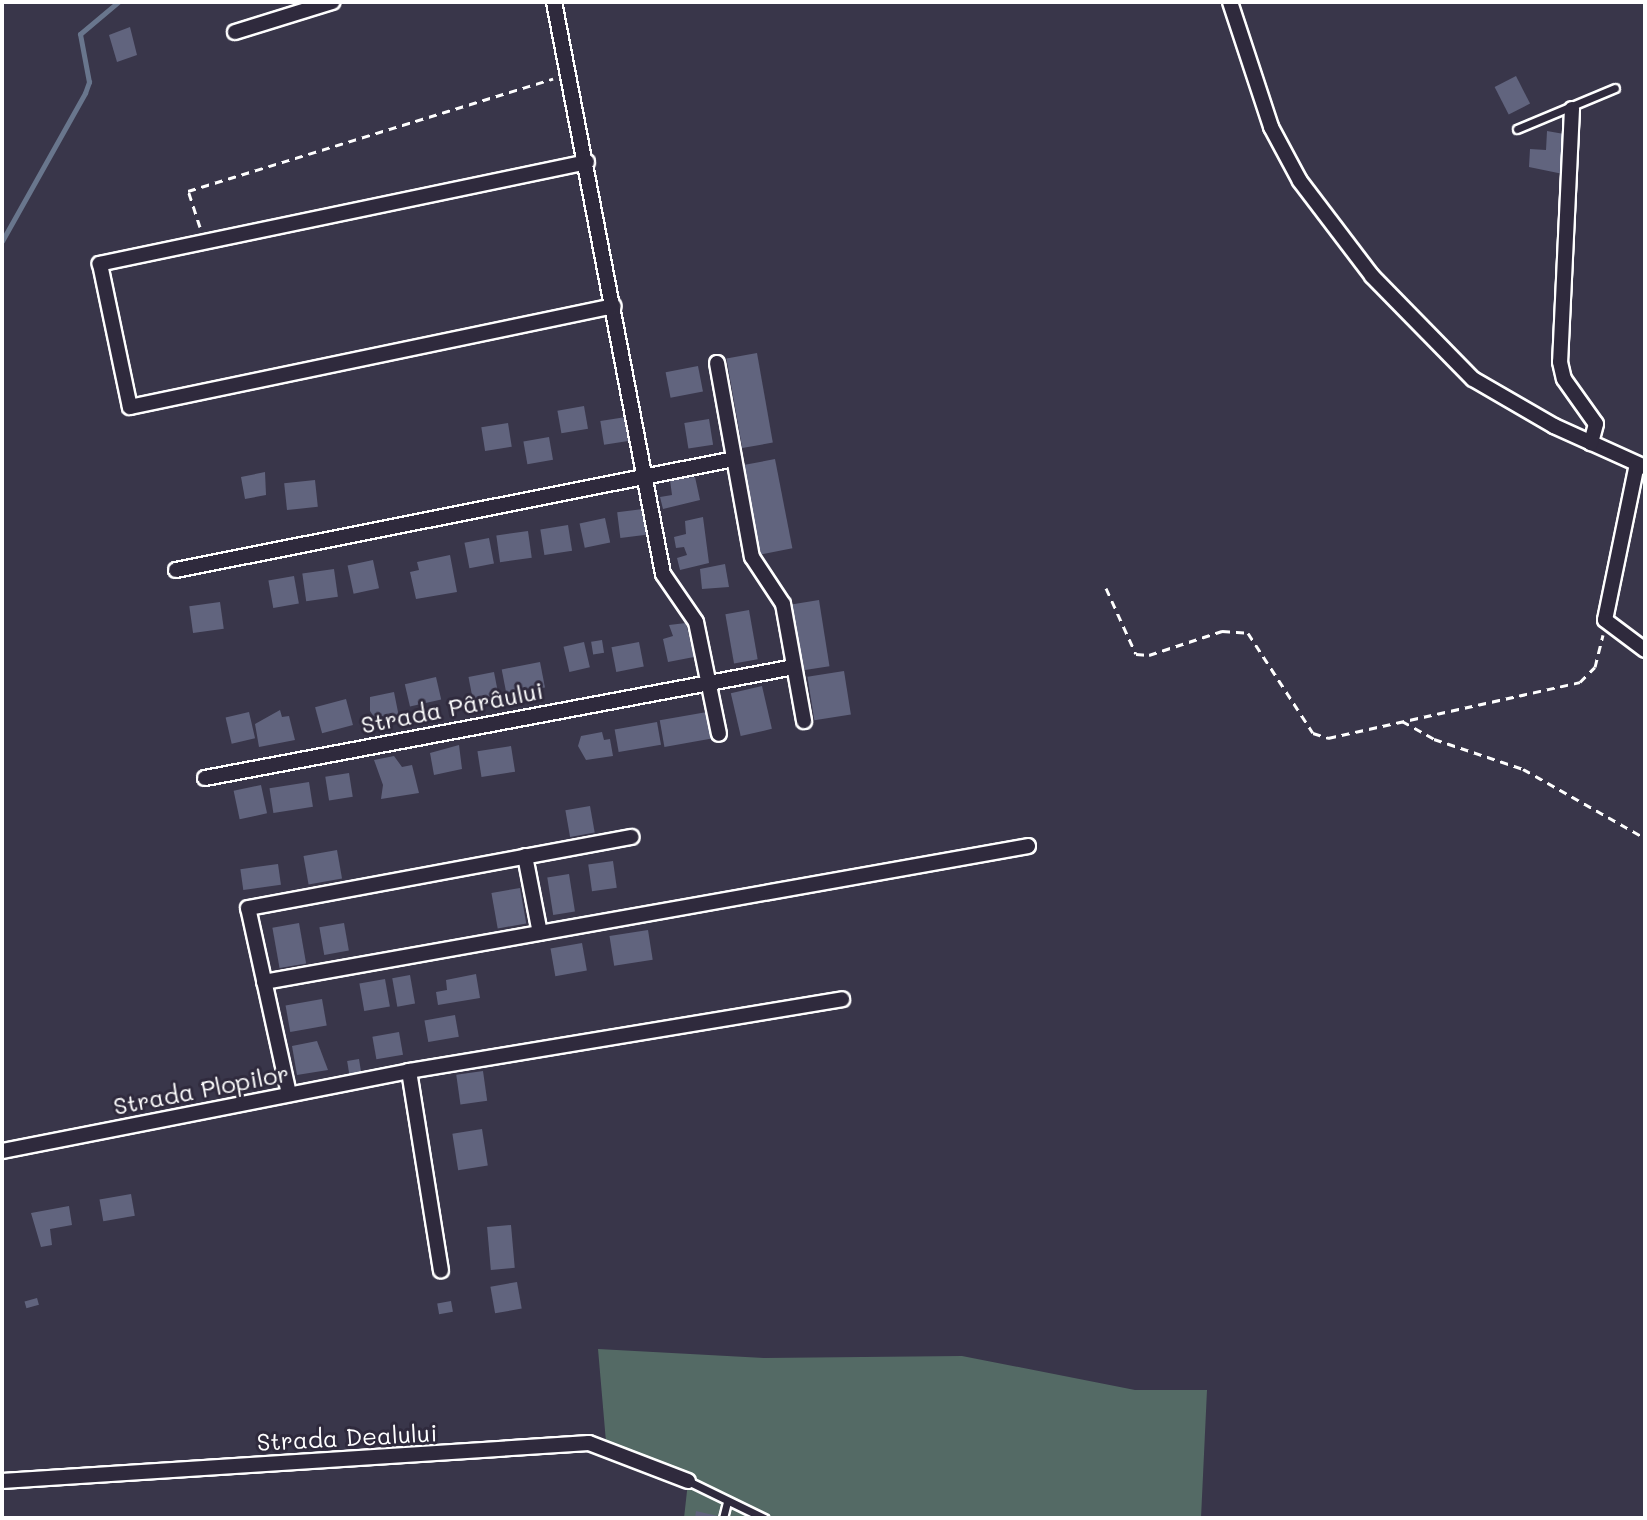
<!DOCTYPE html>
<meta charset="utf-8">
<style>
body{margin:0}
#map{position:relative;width:1647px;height:1520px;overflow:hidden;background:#39364a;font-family:Mali,sans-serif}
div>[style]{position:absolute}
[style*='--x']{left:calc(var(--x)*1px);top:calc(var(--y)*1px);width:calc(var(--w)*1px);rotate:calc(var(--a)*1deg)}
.green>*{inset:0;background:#546a65}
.stream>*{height:5px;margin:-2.5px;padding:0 2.5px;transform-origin:2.5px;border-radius:2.5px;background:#69768d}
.building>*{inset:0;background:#61647e;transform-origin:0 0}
.path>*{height:3px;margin-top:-1.5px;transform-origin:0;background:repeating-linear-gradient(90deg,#fff 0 8px,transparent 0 14px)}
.roads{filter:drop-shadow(2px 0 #fff) drop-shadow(-2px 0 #fff) drop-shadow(0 2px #fff) drop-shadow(0 -2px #fff)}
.service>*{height:7px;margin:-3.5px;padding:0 3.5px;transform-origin:3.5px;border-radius:3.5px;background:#2f2a3d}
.minor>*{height:14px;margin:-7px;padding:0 7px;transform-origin:7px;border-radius:7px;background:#2f2a3d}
span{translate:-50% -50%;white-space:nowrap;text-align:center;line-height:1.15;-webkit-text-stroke:6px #2f2a3d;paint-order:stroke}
.street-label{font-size:24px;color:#fff}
.frame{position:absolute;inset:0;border:4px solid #fff;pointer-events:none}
</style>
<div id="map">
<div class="green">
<i style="clip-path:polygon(598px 1349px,764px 1358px,962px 1356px,1135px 1390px,1207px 1390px,1201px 1518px,684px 1518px,689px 1473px,606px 1442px)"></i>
</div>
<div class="stream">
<i style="--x:2;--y:241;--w:170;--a:-60.7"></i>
<i style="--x:85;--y:93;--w:12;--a:-70"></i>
<i style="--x:89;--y:82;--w:49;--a:-100.6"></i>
<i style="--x:80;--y:34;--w:50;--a:-40.1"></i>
</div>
<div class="building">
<i style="clip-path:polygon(130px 27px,137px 55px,117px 62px,109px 35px)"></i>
<i style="left:1516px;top:76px;width:31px;height:24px;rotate:63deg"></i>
<i style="clip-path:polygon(1547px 131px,1564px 134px,1563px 174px,1529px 167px,1530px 149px,1546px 150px)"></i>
<i style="left:757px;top:353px;width:91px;height:31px;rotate:80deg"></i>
<i style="left:698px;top:366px;width:26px;height:33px;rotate:79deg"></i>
<i style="left:584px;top:406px;width:23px;height:27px;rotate:80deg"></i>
<i style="left:626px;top:417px;width:24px;height:26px;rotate:81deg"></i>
<i style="left:709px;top:419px;width:26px;height:25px;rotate:81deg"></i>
<i style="left:508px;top:423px;width:24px;height:27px;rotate:81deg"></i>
<i style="left:549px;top:437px;width:23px;height:26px;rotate:80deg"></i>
<i style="left:775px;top:459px;width:91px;height:32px;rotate:79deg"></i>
<i style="clip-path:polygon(265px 472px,266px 495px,245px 499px,241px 477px)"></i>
<i style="clip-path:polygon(695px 477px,700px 500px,663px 509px,660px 497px,672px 495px,670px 480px)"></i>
<i style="left:315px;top:480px;width:27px;height:31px;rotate:84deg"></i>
<i style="left:643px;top:509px;width:26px;height:26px;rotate:83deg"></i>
<i style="clip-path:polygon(703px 517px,709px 563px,680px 570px,677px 558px,687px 555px,684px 547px,676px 548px,674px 537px,686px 534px,685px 521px)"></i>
<i style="left:605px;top:518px;width:25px;height:26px;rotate:78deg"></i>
<i style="left:568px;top:525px;width:26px;height:28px;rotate:81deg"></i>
<i style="left:528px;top:531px;width:27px;height:32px;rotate:82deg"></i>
<i style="left:489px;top:538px;width:26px;height:25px;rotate:79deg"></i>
<i style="clip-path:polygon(450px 555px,457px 592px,416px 599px,410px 572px,419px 570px,417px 562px)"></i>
<i style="left:373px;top:560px;width:29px;height:26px;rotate:78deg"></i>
<i style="clip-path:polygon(725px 564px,729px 587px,702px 589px,700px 569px)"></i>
<i style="left:334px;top:569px;width:28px;height:32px;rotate:82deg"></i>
<i style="left:294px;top:576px;width:28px;height:26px;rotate:80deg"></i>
<i style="left:819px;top:600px;width:67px;height:28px;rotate:81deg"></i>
<i style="left:220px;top:602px;width:27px;height:31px;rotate:82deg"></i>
<i style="left:749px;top:610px;width:50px;height:24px;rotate:80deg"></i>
<i style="clip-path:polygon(686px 623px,694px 657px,668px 662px,663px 639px,673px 636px,669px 625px)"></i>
<i style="left:602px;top:640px;width:13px;height:11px;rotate:81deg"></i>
<i style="left:584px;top:642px;width:26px;height:21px;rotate:77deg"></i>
<i style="left:639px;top:642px;width:25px;height:28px;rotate:79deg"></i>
<i style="left:540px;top:662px;width:26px;height:39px;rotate:79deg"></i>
<i style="left:844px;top:671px;width:44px;height:37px;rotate:81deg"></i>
<i style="left:494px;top:672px;width:26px;height:26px;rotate:79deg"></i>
<i style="left:436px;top:677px;width:23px;height:32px;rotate:77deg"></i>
<i style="left:762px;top:686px;width:44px;height:32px;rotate:77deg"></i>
<i style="clip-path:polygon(394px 692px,400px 722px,384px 726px,383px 716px,374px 717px,370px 711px,370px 697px)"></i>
<i style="left:346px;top:699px;width:27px;height:32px;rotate:75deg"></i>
<i style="clip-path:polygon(280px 710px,282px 717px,289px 716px,295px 740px,259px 747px,255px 724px)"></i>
<i style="left:249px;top:712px;width:27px;height:24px;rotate:77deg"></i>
<i style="left:707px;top:712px;width:27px;height:48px;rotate:80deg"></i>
<i style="left:657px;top:722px;width:23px;height:43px;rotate:80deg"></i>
<i style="clip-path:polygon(602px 732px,604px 740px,610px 739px,613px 756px,586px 760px,578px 746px,581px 736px)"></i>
<i style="clip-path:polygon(459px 745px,462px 769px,434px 775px,430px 753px)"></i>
<i style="left:511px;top:746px;width:26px;height:34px;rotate:81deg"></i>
<i style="clip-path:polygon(394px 756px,402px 767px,412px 765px,419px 793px,381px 799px,383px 785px,374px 760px)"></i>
<i style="left:349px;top:773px;width:24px;height:24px;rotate:81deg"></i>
<i style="left:309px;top:782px;width:25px;height:40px;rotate:81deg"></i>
<i style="left:261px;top:785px;width:29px;height:28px;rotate:78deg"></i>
<i style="left:590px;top:806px;width:27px;height:25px;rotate:80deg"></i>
<i style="left:337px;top:850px;width:29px;height:34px;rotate:80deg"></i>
<i style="left:613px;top:861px;width:27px;height:25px;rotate:82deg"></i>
<i style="left:278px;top:864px;width:21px;height:38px;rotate:82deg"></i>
<i style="left:569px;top:874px;width:38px;height:22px;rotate:81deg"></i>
<i style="left:520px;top:888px;width:36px;height:29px;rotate:80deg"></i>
<i style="left:299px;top:923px;width:41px;height:27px;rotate:80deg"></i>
<i style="left:344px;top:923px;width:28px;height:25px;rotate:80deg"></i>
<i style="left:648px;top:930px;width:30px;height:39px;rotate:81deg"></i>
<i style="left:582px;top:943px;width:28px;height:32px;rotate:80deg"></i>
<i style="clip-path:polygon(476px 974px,480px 998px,438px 1005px,436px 992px,447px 990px,446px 980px)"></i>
<i style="left:410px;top:975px;width:29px;height:18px;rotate:80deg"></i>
<i style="left:385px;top:979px;width:28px;height:26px;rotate:80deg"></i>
<i style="left:322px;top:999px;width:27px;height:37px;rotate:80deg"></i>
<i style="left:455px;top:1015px;width:22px;height:31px;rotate:80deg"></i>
<i style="left:399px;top:1032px;width:23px;height:27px;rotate:80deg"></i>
<i style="clip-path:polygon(317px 1041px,328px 1070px,297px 1075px,292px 1046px)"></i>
<i style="left:359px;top:1059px;width:13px;height:12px;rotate:81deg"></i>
<i style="left:483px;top:1071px;width:30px;height:27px;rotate:82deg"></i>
<i style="left:482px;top:1129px;width:37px;height:30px;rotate:81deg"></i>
<i style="left:131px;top:1194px;width:22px;height:32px;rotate:80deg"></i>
<i style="clip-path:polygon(69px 1206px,72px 1225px,50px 1229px,52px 1245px,41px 1247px,31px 1213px)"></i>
<i style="left:511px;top:1225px;width:43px;height:24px;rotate:85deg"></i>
<i style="left:517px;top:1282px;width:27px;height:27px;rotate:80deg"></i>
<i style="left:37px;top:1298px;width:7px;height:13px;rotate:74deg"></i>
<i style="left:451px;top:1301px;width:11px;height:14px;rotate:80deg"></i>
<i style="clip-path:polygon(696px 1511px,722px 1517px,722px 1518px,695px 1518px)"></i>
</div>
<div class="path">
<i style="--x:200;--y:227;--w:38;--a:-108"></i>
<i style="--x:188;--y:191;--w:382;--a:-17.1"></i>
<i style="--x:1106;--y:588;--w:72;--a:65.6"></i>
<i style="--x:1136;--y:654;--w:13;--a:4"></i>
<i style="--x:1149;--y:655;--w:77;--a:-18.2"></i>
<i style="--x:1222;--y:631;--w:26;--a:4"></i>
<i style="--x:1248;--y:633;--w:119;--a:57"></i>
<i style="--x:1313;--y:733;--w:16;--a:18"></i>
<i style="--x:1328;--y:738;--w:258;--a:-12.5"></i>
<i style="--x:1580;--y:682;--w:21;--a:-45"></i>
<i style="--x:1595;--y:667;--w:33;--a:-76"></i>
<i style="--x:1402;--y:721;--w:37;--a:29"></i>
<i style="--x:1434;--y:739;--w:94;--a:18.6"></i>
<i style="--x:1523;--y:769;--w:140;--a:29.5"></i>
</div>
<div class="roads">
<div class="service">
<i style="--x:1517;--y:129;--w:106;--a:-22.7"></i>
<i style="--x:688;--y:1481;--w:85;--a:26"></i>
<i style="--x:723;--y:1518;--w:16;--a:-76"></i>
</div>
<div class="minor">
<i style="--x:554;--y:2;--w:582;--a:79.21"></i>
<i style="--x:663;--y:574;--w:58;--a:55.5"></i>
<i style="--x:696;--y:622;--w:114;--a:78.4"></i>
<i style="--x:1230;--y:2;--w:132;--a:71.8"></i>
<i style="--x:1271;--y:127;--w:61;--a:61.8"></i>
<i style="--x:1300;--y:181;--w:119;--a:52.8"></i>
<i style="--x:1372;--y:276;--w:144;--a:45.6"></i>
<i style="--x:1473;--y:379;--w:94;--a:30.1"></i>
<i style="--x:1554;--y:426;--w:100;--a:24.3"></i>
<i style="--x:235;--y:32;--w:102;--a:-17.2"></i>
<i style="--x:1572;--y:109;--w:253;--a:92.7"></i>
<i style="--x:1560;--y:362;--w:17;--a:77"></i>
<i style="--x:1564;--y:379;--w:55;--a:54.6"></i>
<i style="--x:1596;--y:424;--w:20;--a:105"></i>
<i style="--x:587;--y:162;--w:498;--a:168.2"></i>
<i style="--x:100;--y:264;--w:146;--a:78.2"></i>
<i style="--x:130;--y:407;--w:494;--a:-11.8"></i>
<i style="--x:717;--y:363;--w:197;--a:79.8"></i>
<i style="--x:752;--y:557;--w:56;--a:56.6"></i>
<i style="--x:783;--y:604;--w:119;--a:79.8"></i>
<i style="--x:1637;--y:464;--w:159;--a:101.6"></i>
<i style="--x:1605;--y:620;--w:50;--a:36.9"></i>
<i style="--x:176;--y:570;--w:569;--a:-11.25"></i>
<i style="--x:205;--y:778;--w:599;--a:-10.67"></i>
<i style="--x:525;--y:856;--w:78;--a:79"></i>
<i style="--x:264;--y:982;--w:776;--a:-10.09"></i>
<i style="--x:409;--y:1071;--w:202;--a:80.9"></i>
<i style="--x:289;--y:1094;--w:190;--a:-102.4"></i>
<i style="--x:248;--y:908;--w:390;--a:-10.5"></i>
<i style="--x:2;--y:1151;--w:415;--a:-11.1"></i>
<i style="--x:409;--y:1071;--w:439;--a:-9.4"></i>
<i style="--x:2;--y:1481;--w:588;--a:-3.7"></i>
<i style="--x:589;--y:1443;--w:106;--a:21"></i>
</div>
</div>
<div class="street-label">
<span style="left:452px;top:707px;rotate:-11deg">Strada Pârâului</span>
<span style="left:201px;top:1089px;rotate:-11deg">Strada Plopilor</span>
<span style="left:347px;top:1437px;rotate:-3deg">Strada Dealului</span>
</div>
<div class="frame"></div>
</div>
